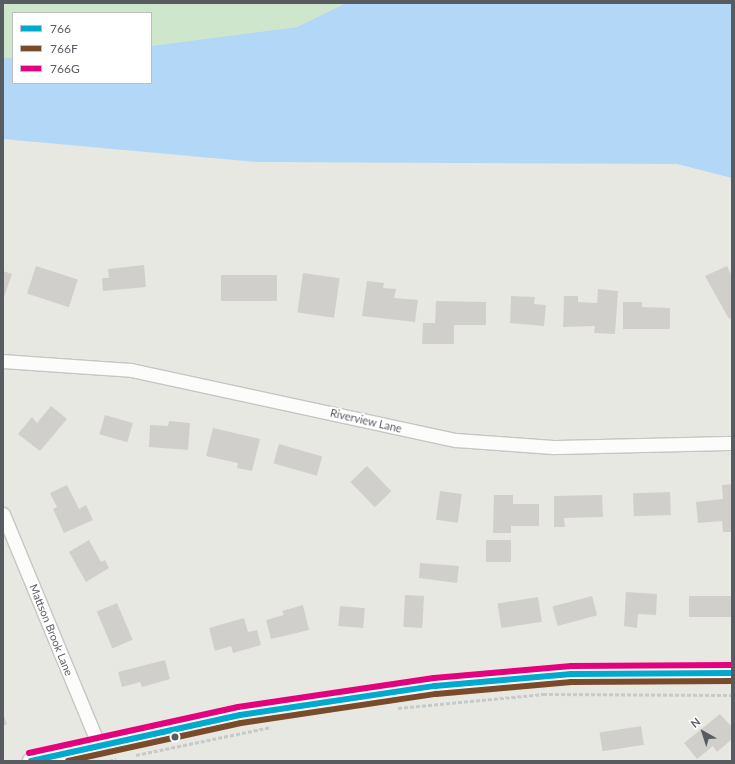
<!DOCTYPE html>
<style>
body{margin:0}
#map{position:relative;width:735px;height:764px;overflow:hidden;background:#e8e8e2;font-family:Lato,sans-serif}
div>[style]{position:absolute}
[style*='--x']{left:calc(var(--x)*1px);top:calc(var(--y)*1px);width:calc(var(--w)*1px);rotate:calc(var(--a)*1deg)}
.green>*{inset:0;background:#cee7cc}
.water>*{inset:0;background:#b3d7f6}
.building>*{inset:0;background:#d0cfcc;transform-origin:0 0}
.path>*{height:2.5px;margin-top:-1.25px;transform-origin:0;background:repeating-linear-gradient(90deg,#c5cbc8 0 4px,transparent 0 6px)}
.roads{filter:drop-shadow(1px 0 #c5c6c4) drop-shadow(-1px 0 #c5c6c4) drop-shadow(0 1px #c5c6c4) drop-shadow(0 -1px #c5c6c4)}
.minor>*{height:13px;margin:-6.5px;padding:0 6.5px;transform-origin:6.5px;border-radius:6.5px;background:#fcfcfb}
.tertiary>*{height:16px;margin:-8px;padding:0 8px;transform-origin:8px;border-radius:8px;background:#fcfcfb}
.bus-1>*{height:6px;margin:-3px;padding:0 3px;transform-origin:3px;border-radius:3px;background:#00a9ce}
.bus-2>*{height:6px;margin:-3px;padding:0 3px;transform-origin:3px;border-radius:3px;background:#7a4b2a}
.bus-3>*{height:6px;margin:-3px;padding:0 3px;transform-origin:3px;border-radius:3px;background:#e5007d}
.dots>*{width:11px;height:11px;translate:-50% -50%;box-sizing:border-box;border:2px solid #fff;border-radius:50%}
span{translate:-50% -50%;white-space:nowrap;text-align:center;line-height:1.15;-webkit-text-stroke:4px #fff;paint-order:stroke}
.street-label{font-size:11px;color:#585c61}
.frame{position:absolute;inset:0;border:4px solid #585c61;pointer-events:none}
.legend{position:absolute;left:12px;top:12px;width:140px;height:72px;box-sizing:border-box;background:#fff;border:1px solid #bcbec0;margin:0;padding:5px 7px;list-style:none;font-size:12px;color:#585c61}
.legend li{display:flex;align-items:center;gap:8px;height:20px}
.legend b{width:20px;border:1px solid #bcbec0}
.north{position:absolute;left:683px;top:712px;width:40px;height:40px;-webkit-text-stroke:3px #fff;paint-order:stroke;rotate:321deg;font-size:11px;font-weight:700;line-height:16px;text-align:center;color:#585c61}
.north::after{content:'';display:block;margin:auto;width:14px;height:18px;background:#585c61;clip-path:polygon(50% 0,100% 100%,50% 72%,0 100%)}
</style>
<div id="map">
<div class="green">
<i style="clip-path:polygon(3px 3px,346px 3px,297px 27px,151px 46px,151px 13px,13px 13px,13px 58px,3px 57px)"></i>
</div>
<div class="water">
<i style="clip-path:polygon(346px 3px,732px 3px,732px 178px,677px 164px,256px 162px,3px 139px,3px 57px,13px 58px,13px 83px,151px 83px,151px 46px,297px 27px)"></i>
</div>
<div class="building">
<i style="clip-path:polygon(144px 265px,146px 287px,103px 291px,102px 278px,109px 278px,108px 269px)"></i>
<i style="left:36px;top:266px;width:44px;height:29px;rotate:18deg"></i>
<i style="clip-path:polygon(727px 266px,732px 276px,732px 317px,729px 319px,705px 276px)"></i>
<i style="clip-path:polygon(3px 271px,12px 274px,3px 300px)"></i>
<i style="left:303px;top:273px;width:37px;height:40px;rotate:8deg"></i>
<i style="left:221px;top:275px;width:56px;height:26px"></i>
<i style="clip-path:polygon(367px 281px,384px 283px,383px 288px,396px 289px,394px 298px,418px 300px,415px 322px,362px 316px)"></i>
<i style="clip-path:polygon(598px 289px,618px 291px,615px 334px,594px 333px,595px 326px,563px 327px,564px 296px,578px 296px,578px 302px,597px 303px)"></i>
<i style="clip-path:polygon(511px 296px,535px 297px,534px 304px,546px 305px,544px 326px,510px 323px)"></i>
<i style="clip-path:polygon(436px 301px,486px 302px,486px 325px,454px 325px,454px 344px,422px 344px,423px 323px,435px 323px)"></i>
<i style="clip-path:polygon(623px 302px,642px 302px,642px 307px,670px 308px,670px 329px,623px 329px)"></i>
<i style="clip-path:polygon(51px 406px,67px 419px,40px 451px,18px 434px,32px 417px,37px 423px)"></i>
<i style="left:105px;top:415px;width:29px;height:20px;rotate:16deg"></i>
<i style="clip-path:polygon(169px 421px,190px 423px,188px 450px,149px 447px,150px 425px,168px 426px)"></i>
<i style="clip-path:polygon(213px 428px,260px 439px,252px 471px,237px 468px,238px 463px,206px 456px)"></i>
<i style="left:279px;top:444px;width:45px;height:20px;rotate:16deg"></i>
<i style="left:367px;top:466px;width:35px;height:23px;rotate:46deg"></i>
<i style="clip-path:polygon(732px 484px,732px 532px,723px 532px,722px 521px,698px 523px,696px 502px,723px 499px,722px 485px)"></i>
<i style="clip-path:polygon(67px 485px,79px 509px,86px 505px,93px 520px,64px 533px,53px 509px,57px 507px,50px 493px)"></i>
<i style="left:440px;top:491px;width:22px;height:29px;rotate:8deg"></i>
<i style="left:670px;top:492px;width:23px;height:37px;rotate:88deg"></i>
<i style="clip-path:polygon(494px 495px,513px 495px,513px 504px,539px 504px,539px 526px,511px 526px,511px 533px,493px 533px)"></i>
<i style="clip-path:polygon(602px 495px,603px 517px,564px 518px,565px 527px,554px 527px,554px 496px)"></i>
<i style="clip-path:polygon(89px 540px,101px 562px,105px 560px,109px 568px,86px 582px,69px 552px)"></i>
<i style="left:486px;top:540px;width:25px;height:22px"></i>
<i style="clip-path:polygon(420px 563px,459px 566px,457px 583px,419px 578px)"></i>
<i style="clip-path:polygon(626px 592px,657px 594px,656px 615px,638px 614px,637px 628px,624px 626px)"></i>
<i style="left:405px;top:595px;width:19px;height:32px;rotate:3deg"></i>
<i style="left:592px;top:596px;width:20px;height:41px;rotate:75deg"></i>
<i style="left:732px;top:596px;width:21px;height:43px;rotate:90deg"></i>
<i style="left:538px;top:597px;width:25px;height:41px;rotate:81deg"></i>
<i style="left:117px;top:603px;width:40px;height:22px;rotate:67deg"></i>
<i style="clip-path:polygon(303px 605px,309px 630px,271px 639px,266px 620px,284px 615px,282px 611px)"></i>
<i style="left:340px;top:606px;width:25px;height:20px;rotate:5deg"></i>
<i style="clip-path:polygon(244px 618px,248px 632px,257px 630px,261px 645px,233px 653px,231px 646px,215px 651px,209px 628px)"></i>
<i style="clip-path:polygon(165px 660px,170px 679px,142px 687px,140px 682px,122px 687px,118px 672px)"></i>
<i style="clip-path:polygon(3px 714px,7px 724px,3px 726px)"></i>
<i style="clip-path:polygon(720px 714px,732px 727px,732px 739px,717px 752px,713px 746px,697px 759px,684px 743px)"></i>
<i style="left:641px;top:726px;width:19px;height:42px;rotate:81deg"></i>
</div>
<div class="path">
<i style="--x:398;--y:708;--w:146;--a:-5.5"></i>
<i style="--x:543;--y:694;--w:189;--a:0.3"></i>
<i style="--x:136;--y:755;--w:138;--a:-11.7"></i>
<i style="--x:109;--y:761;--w:7;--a:-16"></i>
</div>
<div class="roads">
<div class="minor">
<i style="--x:3;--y:361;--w:128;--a:4"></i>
<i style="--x:131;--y:370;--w:332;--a:12.2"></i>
<i style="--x:456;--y:440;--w:97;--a:4.1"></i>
<i style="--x:553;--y:447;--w:179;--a:-1.3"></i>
<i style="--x:3;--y:514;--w:251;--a:67.5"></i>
</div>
<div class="tertiary">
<i style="--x:31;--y:761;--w:214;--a:-12.4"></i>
<i style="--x:240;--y:715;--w:197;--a:-8.5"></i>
<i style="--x:435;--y:686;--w:137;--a:-5"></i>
<i style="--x:571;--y:674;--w:161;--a:-0.4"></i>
</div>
</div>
<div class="bus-1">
<i style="--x:31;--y:761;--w:214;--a:-12.4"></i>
<i style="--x:240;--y:715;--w:197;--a:-8.5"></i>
<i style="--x:435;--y:686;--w:137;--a:-5"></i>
<i style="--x:571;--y:674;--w:161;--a:-0.4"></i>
</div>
<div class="bus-2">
<i style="--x:68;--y:761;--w:177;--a:-12.4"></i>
<i style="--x:241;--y:723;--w:197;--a:-8.5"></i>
<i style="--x:436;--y:694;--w:136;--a:-5.1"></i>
<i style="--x:571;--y:682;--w:161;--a:-0.4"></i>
</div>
<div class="bus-3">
<i style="--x:29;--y:753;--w:214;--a:-12.4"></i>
<i style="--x:238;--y:707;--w:198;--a:-8.4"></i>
<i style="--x:434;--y:678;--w:138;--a:-5"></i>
<i style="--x:571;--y:666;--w:161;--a:-0.4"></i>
</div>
<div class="dots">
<i style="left:175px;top:737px;background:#585c61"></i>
</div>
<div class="street-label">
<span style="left:366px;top:421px;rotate:13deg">Riverview Lane</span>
<span style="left:51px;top:630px;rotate:68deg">Mattson Brook Lane</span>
</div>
<div class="frame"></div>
<ul class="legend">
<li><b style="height:5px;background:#00a9ce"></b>766</li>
<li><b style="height:5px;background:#7a4b2a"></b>766F</li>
<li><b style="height:5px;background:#e5007d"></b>766G</li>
</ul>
<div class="north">N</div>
</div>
